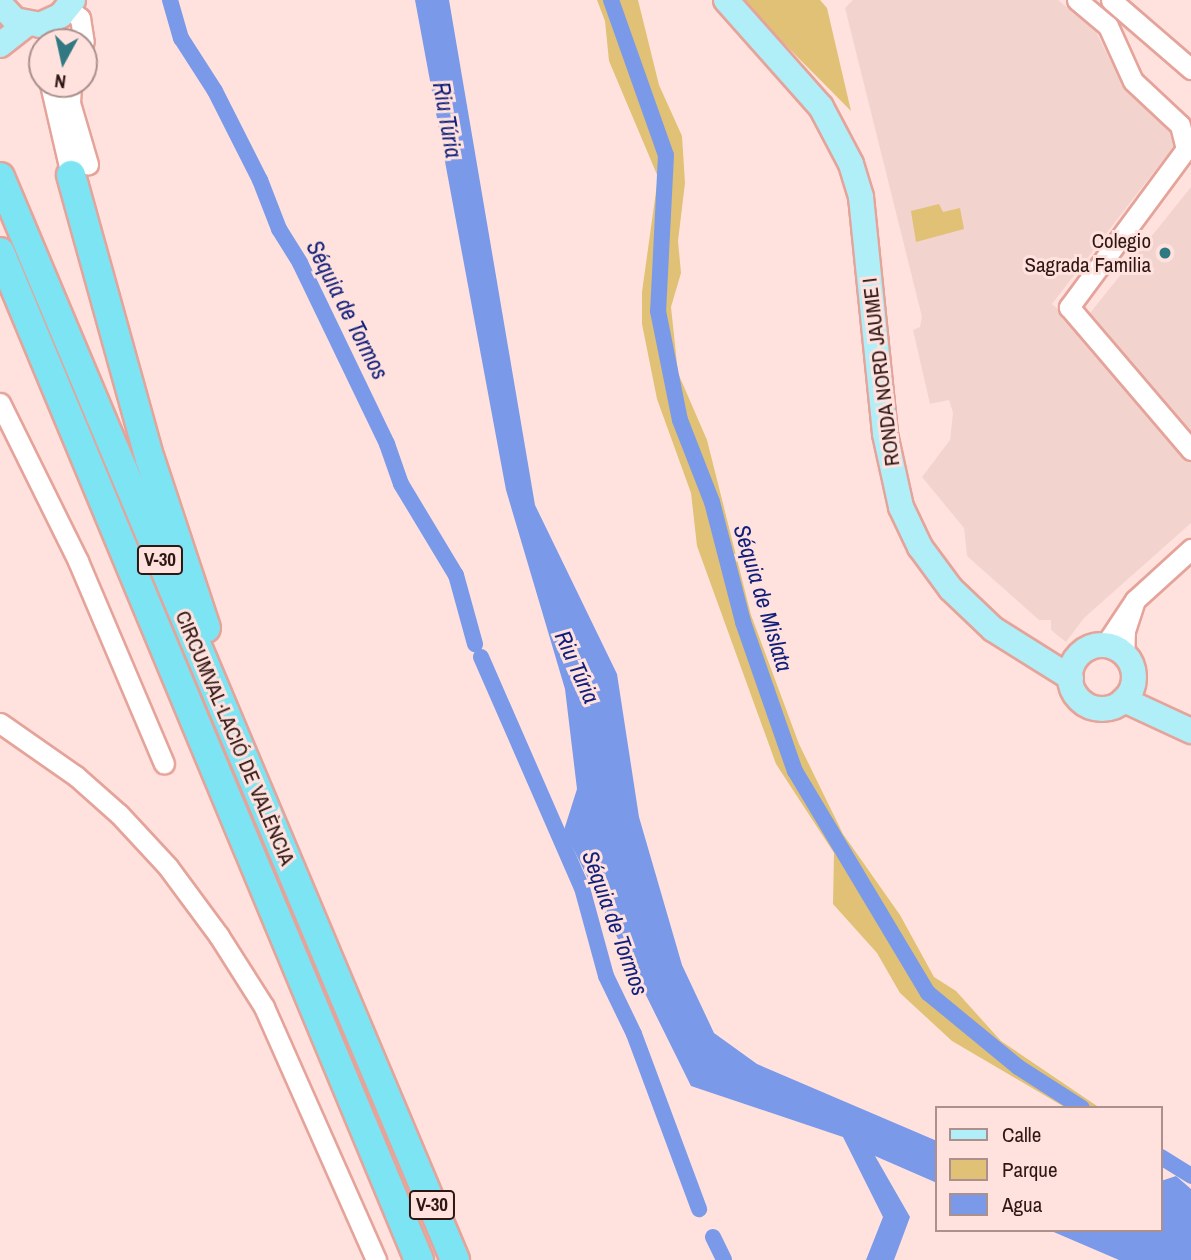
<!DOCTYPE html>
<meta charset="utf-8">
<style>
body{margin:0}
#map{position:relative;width:1191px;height:1260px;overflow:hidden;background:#ffe2de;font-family:"Archivo Narrow",sans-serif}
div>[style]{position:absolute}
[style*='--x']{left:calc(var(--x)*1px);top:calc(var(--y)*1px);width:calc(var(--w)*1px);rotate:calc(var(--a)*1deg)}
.built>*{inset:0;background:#f3d3ce}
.green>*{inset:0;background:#e0c176}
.water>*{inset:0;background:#7a99e9}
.canal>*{height:16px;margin:-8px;padding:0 8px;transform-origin:8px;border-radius:8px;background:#7a99e9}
.roads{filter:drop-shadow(2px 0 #e5a39a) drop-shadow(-2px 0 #e5a39a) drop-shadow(0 2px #e5a39a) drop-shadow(0 -2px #e5a39a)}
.minor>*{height:19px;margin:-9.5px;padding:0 9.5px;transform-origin:9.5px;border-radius:9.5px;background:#fff}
.major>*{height:24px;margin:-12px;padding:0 12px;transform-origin:12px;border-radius:12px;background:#b0eff7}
.major>.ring{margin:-12px;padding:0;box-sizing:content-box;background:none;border:24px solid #b0eff7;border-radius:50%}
.highway>*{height:28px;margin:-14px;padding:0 14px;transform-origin:14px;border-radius:14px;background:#7ce4f2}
.dots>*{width:19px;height:19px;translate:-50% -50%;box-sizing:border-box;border:4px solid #ffe2de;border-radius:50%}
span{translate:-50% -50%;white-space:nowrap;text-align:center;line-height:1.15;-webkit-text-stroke:6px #ffe2de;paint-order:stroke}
.shield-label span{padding:2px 5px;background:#ffe2de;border:2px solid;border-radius:5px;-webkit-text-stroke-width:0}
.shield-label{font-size:19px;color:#2e1613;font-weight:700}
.poi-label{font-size:21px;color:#2e1613}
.right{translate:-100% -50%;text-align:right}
.street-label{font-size:21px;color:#2e1613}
.water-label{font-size:23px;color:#101f7b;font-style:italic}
.legend{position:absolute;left:935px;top:1106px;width:228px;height:126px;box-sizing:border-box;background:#ffe2de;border:2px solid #ab908d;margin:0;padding:9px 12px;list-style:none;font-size:21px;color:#2e1613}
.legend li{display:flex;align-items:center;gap:14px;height:35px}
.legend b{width:35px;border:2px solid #ab908d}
.north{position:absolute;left:28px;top:28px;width:70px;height:70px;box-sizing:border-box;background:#ffe2de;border:2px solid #ab908d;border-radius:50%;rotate:188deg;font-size:19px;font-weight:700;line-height:28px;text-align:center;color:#2e1613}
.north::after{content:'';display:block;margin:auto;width:24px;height:32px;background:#317982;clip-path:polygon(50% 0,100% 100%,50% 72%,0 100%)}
</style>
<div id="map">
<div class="built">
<i style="clip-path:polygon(853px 0,1058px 0,1096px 32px,1120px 79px,1175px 132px,1177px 142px,1052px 304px,1079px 327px,1191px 462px,1191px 523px,1084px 618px,1066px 642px,1051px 630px,1051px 620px,1039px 620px,967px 556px,964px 528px,922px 477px,950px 440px,953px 413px,949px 400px,930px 404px,913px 330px,920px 327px,922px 317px,845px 8px)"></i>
<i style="clip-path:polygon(1191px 187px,1191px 437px,1086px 318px)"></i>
</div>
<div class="green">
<i style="clip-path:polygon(597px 0,638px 0,659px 85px,682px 136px,685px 183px,678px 241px,681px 273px,671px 307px,678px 373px,707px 440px,751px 615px,799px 744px,843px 834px,900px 915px,934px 977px,956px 991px,1001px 1041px,1100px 1108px,1066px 1108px,952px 1041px,900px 993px,877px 953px,833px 904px,834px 853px,776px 764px,697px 546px,691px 493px,657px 399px,642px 324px,642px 292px,658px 177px,609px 61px,605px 21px)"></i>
<i style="clip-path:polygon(741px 0,820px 0,827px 8px,851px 111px)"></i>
<i style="clip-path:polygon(939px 204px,943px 212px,960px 208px,964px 229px,916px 242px,911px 211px)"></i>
</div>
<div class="water">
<i style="clip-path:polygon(415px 0,449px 0,535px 505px,617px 674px,639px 817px,682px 965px,714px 1033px,757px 1064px,937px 1141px,937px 1183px,875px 1156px,910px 1217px,894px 1260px,866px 1260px,883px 1217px,843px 1137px,691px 1086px,564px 830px,577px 789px,565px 689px,506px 490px)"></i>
<i style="clip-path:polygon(1176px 1176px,1191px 1189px,1191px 1260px,1119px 1260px,1049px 1230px,1161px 1230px,1161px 1181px)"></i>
</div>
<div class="canal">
<i style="--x:170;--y:0;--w:40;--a:74"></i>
<i style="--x:181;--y:38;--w:63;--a:57.3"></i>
<i style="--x:215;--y:91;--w:100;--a:63.2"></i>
<i style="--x:260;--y:180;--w:53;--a:68.8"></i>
<i style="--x:279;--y:229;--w:40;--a:58"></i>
<i style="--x:300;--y:263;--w:201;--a:64.3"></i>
<i style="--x:387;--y:444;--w:42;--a:70.7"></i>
<i style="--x:401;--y:484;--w:106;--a:58.9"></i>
<i style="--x:456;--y:575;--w:72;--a:74.6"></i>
<i style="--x:611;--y:0;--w:164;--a:70.5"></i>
<i style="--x:666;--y:155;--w:156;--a:92.9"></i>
<i style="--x:658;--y:311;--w:111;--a:78.6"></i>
<i style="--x:680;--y:420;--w:88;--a:68.7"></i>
<i style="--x:712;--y:502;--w:124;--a:75.5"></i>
<i style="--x:743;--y:622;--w:158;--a:70.8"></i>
<i style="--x:795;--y:771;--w:259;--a:59.1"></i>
<i style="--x:928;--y:993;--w:117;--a:39.4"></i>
<i style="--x:1018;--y:1067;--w:76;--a:32.6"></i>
<i style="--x:481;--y:657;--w:252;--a:66.4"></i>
<i style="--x:582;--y:888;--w:91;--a:74.7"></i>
<i style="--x:606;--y:976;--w:64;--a:64.2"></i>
<i style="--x:634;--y:1034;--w:187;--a:69.6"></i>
<i style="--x:1161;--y:1157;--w:36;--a:32"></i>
<i style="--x:713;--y:1237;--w:25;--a:64"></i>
</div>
<div class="roads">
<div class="minor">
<i style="--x:1077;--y:0;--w:40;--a:40"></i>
<i style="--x:1108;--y:26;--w:60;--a:65.6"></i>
<i style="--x:1133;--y:81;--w:64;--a:43.1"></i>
<i style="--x:1180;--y:125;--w:25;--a:76"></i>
<i style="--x:1186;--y:149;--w:197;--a:126.5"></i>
<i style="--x:1069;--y:307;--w:188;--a:49.5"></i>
<i style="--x:1111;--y:0;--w:106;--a:40.8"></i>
<i style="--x:68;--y:8;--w:16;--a:40"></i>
<i style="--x:80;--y:18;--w:24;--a:81"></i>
<i style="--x:50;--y:42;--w:21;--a:-82"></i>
<i style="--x:50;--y:84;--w:93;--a:77"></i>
<i style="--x:71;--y:84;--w:19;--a:93"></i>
<i style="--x:70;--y:103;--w:64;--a:73.6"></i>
<i style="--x:0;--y:403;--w:176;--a:63.7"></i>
<i style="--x:78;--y:561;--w:220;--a:67"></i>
<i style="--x:1135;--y:600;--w:76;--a:-42.3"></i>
<i style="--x:1105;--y:645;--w:54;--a:-56.3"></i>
<i style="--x:1135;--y:600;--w:33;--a:108"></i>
<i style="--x:1125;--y:631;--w:23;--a:92"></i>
<i style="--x:0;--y:723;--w:93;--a:34.9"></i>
<i style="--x:76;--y:776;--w:57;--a:41.5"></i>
<i style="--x:119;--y:814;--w:72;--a:47.2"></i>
<i style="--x:168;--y:867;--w:86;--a:53.5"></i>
<i style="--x:219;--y:936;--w:84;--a:57.6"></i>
<i style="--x:264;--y:1007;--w:277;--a:66.1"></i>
</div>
<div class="major">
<i style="--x:726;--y:0;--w:143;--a:48.4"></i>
<i style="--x:821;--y:107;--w:64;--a:62.2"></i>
<i style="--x:851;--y:164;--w:34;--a:73"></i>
<i style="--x:861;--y:197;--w:238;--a:84.2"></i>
<i style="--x:885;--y:434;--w:75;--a:77.6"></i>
<i style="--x:901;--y:507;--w:44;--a:64.6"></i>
<i style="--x:920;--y:547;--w:52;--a:53.6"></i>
<i style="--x:951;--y:589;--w:58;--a:43.6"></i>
<i style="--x:993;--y:629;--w:92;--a:32.1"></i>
<i style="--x:0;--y:4;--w:22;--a:47"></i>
<i style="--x:15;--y:20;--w:25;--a:11"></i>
<i style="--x:40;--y:25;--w:23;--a:-25"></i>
<i style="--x:61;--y:15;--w:19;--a:-51"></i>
<i style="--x:0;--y:45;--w:34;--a:-38"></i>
<i class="ring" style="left:1070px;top:645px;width:40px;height:40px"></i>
<i style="--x:1124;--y:700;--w:74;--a:24.8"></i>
</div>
<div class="highway">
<i style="--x:71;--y:175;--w:295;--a:74.5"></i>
<i style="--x:150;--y:459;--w:178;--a:71.7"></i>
<i style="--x:0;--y:177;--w:1175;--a:67.21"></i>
<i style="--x:0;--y:252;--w:1092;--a:67.43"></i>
</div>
</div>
<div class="dots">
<i style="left:1165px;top:253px;background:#317982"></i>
</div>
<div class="shield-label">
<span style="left:160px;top:560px">V-30</span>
<span style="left:432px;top:1205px">V-30</span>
</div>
<div class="poi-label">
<span class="right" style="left:1151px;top:253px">Colegio<br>Sagrada Familia</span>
</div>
<div class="street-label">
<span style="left:881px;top:372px;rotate:-97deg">RONDA NORD JAUME I</span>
<span style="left:235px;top:738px;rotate:67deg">CIRCUMVAL·LACIÓ DE VALÈNCIA</span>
</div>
<div class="water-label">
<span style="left:447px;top:120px;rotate:80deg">Riu Túria</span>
<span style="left:347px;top:310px;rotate:63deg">Séquia de Tormos</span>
<span style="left:763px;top:598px;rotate:73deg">Séquia de Mislata</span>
<span style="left:577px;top:667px;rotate:66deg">Riu Túria</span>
<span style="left:615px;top:923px;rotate:70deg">Séquia de Tormos</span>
</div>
<ul class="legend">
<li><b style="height:9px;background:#b0eff7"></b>Calle</li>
<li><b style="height:19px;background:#e0c176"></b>Parque</li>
<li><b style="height:19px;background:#7a99e9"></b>Agua</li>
</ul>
<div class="north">N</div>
</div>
